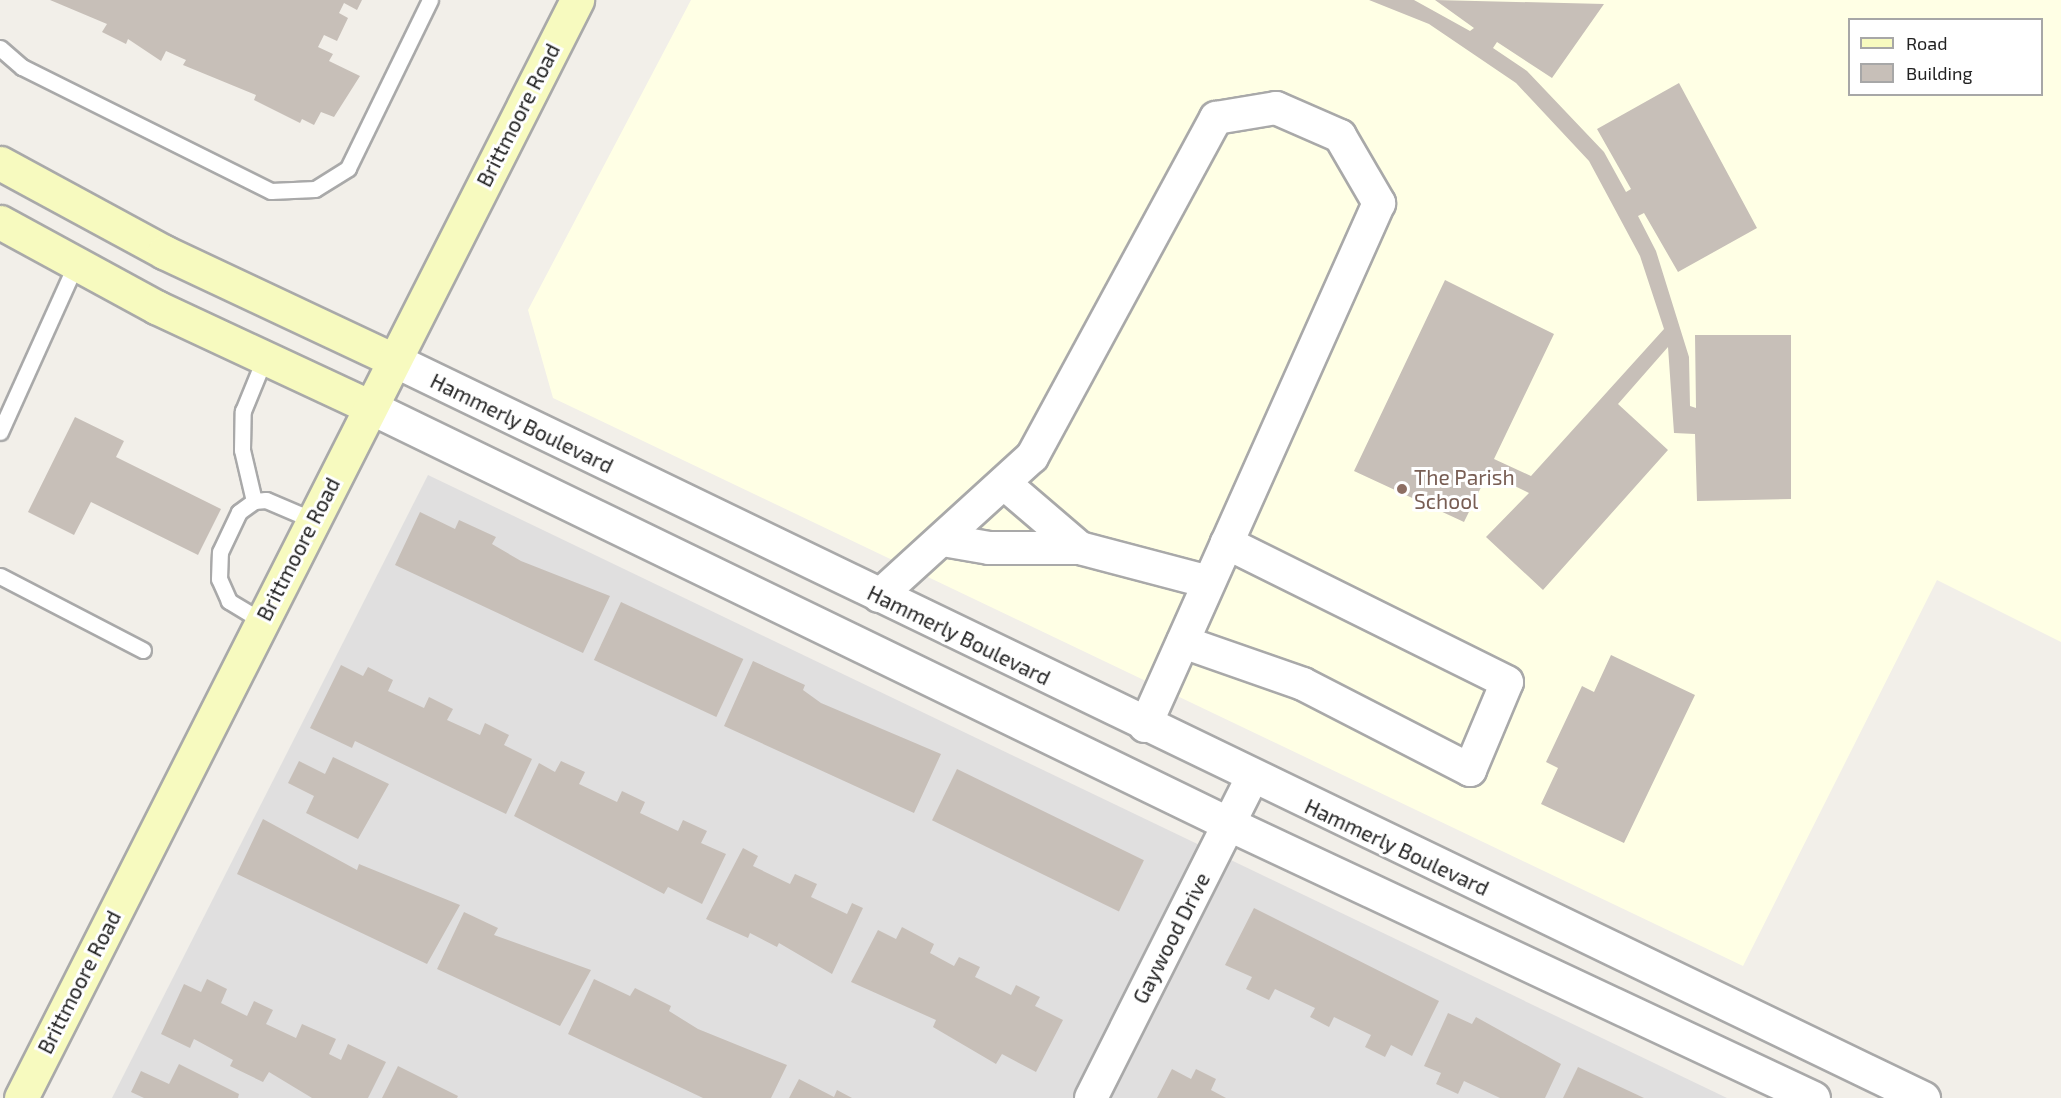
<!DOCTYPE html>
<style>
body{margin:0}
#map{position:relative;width:2061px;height:1098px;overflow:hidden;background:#f2efe9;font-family:"Exo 2",sans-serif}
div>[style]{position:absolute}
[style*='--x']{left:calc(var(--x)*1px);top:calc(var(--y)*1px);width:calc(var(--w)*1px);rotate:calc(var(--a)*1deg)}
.residential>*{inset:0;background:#e0dfdf}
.education>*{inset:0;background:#ffffe5}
.building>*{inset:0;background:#c7bfb8;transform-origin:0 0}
.roads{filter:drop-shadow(2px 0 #a9a9a9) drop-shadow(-2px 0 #a9a9a9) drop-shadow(0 2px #a9a9a9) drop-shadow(0 -2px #a9a9a9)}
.service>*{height:15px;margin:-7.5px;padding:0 7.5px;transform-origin:7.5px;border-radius:7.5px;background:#fff}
.minor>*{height:32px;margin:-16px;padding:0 16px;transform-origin:16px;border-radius:16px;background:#fff}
.tertiary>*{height:33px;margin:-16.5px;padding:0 16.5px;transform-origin:16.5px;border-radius:16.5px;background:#fff}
.secondary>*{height:33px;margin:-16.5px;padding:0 16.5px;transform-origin:16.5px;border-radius:16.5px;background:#f7fabf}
.dots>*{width:16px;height:16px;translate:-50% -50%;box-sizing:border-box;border:3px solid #fff;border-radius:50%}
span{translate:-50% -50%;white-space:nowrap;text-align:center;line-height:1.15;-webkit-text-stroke:6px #fff;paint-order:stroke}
.street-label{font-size:21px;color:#222}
.education-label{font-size:21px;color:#785e54}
.left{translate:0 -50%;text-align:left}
.legend{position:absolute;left:1848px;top:18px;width:195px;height:78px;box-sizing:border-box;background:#fff;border:2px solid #a7a7a7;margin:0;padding:8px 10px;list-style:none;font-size:18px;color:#222}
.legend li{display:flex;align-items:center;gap:12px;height:30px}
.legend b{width:30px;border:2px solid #a7a7a7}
</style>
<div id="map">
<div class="residential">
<i style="clip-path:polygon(428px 475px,1727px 1098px,112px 1098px)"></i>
</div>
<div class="education">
<i style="clip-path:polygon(evenodd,691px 0,2061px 0,2061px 642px,1937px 580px,1743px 966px,553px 398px,528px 310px,691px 0,1850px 20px,2042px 20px,2042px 94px,1850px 94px,1850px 20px)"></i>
</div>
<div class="building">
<i style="clip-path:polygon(50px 0,362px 0,357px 10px,344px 3px,339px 13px,348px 18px,337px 41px,324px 35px,318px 47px,333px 54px,329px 61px,360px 76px,334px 117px,321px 112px,314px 125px,302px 119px,300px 123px,254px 100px,256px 95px,183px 65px,186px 60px,166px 51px,161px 61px,128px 39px,126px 44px,102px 32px,107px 24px)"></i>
<i style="clip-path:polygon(1369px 0,1414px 0,1470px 31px,1474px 28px,1435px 0,1604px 4px,1552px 78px,1497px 42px,1493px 48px,1527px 71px,1604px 152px,1626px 192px,1631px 189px,1597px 129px,1679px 83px,1757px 228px,1678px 272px,1644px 213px,1638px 216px,1656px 251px,1689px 357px,1690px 406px,1696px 408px,1695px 335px,1791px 335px,1791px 499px,1697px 501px,1695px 434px,1674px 433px,1668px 347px,1618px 404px,1668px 450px,1543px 590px,1486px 537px,1529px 493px,1488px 473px,1464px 522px,1354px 471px,1445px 280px,1554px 334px,1494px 459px,1531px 476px,1664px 329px,1640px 256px,1589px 161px,1516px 83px,1429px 24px)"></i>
<i style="clip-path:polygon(75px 417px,124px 441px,116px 457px,221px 509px,198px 555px,91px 502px,74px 535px,28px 512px)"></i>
<i style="clip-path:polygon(420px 512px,455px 529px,459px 520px,496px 537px,492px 544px,521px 561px,610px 596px,583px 653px,395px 565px)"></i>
<i style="left:621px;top:602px;width:135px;height:64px;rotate:25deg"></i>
<i style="clip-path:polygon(1611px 655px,1695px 695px,1624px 843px,1541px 804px,1558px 768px,1546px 762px,1582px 686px,1594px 692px)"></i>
<i style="clip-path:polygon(753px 661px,805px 685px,803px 690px,821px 703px,941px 754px,914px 813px,724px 726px)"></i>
<i style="clip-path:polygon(341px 665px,363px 676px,368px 667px,393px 680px,388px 691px,424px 708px,429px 697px,453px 709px,447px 720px,480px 735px,485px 723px,509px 735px,504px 745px,532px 759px,506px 814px,355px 741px,352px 748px,310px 728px)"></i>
<i style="clip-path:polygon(333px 757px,389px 784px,358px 839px,306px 813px,314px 796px,288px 783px,299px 761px,325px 774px)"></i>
<i style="clip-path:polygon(561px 761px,585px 772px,579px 784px,617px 802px,622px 791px,645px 802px,640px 813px,678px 831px,683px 820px,707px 831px,701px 843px,726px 854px,702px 904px,668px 887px,664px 894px,514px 816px,539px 763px,555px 772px)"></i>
<i style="left:957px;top:769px;width:208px;height:57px;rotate:26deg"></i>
<i style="clip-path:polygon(263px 819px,357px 870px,359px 864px,460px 905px,427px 964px,237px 874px)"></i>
<i style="clip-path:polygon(743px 848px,758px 856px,753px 866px,790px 884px,795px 874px,817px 884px,811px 897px,847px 914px,852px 903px,863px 908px,832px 974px,779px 943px,777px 947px,750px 933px,748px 938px,706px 919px)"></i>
<i style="clip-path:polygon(1254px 908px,1439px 1001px,1412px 1056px,1391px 1045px,1385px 1057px,1365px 1047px,1371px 1035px,1334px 1017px,1329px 1027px,1310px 1017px,1315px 1008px,1275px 989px,1269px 1000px,1246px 989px,1252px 977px,1225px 965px)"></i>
<i style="clip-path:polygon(464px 912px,498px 928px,494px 935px,591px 970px,560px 1026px,437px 969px)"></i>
<i style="clip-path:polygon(902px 927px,934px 944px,930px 953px,954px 966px,959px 957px,980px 967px,975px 977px,1011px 995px,1016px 985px,1040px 997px,1035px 1006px,1063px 1020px,1036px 1072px,1002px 1054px,996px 1064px,933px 1027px,936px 1020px,851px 982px,878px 930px,896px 939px)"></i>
<i style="clip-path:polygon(207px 979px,227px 989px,221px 1003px,247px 1016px,254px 1001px,273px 1010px,266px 1024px,296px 1038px,302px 1024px,336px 1039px,329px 1054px,341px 1060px,348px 1044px,386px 1062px,368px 1098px,312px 1098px,269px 1072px,263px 1082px,230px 1066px,233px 1060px,194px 1039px,190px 1048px,161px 1034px,184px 984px,201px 992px)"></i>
<i style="clip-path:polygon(594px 979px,630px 996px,635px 988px,671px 1006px,669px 1011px,698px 1029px,787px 1065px,771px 1098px,703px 1098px,568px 1034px)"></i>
<i style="clip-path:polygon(1448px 1013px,1472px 1024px,1476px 1017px,1561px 1064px,1545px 1098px,1500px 1098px,1464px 1081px,1458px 1094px,1436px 1084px,1441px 1073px,1424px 1066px)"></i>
<i style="clip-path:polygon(179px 1064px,239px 1094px,238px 1098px,144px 1098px,131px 1092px,141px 1071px,169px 1084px)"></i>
<i style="clip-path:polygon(398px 1066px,458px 1096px,457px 1098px,382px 1098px)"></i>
<i style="clip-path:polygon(1578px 1067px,1644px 1098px,1563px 1098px)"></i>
<i style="clip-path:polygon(1172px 1069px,1191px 1079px,1196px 1069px,1216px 1079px,1211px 1090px,1226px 1098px,1157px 1098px)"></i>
<i style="clip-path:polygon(799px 1079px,834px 1097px,837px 1090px,852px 1098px,789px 1098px)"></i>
</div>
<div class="roads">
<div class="service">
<i style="--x:0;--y:48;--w:29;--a:41"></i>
<i style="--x:22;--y:67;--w:278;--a:26.5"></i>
<i style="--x:271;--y:191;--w:44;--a:-2.6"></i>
<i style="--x:315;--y:189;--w:39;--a:-32"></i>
<i style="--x:348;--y:168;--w:187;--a:-64"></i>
<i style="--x:0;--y:432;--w:184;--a:-65.7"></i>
<i style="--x:254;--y:501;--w:52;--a:-103.2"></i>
<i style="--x:242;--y:450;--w:39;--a:-89"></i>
<i style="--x:243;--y:411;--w:58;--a:-67.8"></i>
<i style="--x:0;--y:576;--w:161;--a:27.4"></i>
<i style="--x:262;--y:621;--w:39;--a:-149"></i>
<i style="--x:229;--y:601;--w:24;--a:-114"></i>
<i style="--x:219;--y:579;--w:27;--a:-88"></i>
<i style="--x:220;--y:552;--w:44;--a:-64.6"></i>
<i style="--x:239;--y:512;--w:19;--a:-36"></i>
<i style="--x:254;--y:501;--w:12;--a:-5"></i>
<i style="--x:266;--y:500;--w:51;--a:23.1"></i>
</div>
<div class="minor">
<i style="--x:1005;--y:484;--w:99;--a:40.5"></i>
<i style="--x:943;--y:540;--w:47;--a:9.9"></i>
<i style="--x:989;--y:548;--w:91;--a:0"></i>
<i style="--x:1080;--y:548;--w:133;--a:14.8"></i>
<i style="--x:879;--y:596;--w:207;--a:-42.3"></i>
<i style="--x:1032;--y:457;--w:386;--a:-61.5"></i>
<i style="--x:1216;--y:118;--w:61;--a:-9.5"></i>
<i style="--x:1276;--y:108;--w:70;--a:23.6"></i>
<i style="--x:1340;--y:136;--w:78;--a:59.8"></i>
<i style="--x:1379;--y:203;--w:573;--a:114.1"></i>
<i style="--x:1183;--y:642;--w:127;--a:19.3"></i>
<i style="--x:1303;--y:684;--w:188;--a:27.2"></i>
<i style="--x:1470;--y:770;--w:95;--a:-67.2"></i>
<i style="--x:1507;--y:682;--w:313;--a:-153.6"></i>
<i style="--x:1091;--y:1098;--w:358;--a:-63.3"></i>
</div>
<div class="tertiary">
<i style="--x:394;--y:360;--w:1698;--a:25.77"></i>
<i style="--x:370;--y:407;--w:955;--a:25.89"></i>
<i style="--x:1229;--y:824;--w:645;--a:25.13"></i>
</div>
<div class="secondary">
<i style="--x:0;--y:163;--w:187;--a:28.5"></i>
<i style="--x:164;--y:252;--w:254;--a:25.2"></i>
<i style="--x:0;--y:222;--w:178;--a:28.6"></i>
<i style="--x:156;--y:307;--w:236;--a:25"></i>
<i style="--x:21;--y:1098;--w:1231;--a:-63.14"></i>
</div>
</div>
<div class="dots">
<i style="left:1402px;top:489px;background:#8d6e63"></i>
</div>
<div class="street-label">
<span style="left:518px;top:115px;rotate:-63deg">Brittmoore Road</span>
<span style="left:522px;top:423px;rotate:26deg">Hammerly Boulevard</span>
<span style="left:298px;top:549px;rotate:-63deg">Brittmoore Road</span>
<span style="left:959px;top:635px;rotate:26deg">Hammerly Boulevard</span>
<span style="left:1397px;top:847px;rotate:25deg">Hammerly Boulevard</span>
<span style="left:1171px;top:938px;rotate:-63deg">Gaywood Drive</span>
<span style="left:79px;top:982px;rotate:-63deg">Brittmoore Road</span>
</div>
<div class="education-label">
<span class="left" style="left:1414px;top:489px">The Parish<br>School</span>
</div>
<ul class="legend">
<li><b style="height:8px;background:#f7fabf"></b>Road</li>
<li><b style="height:16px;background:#c7bfb8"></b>Building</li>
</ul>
</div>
